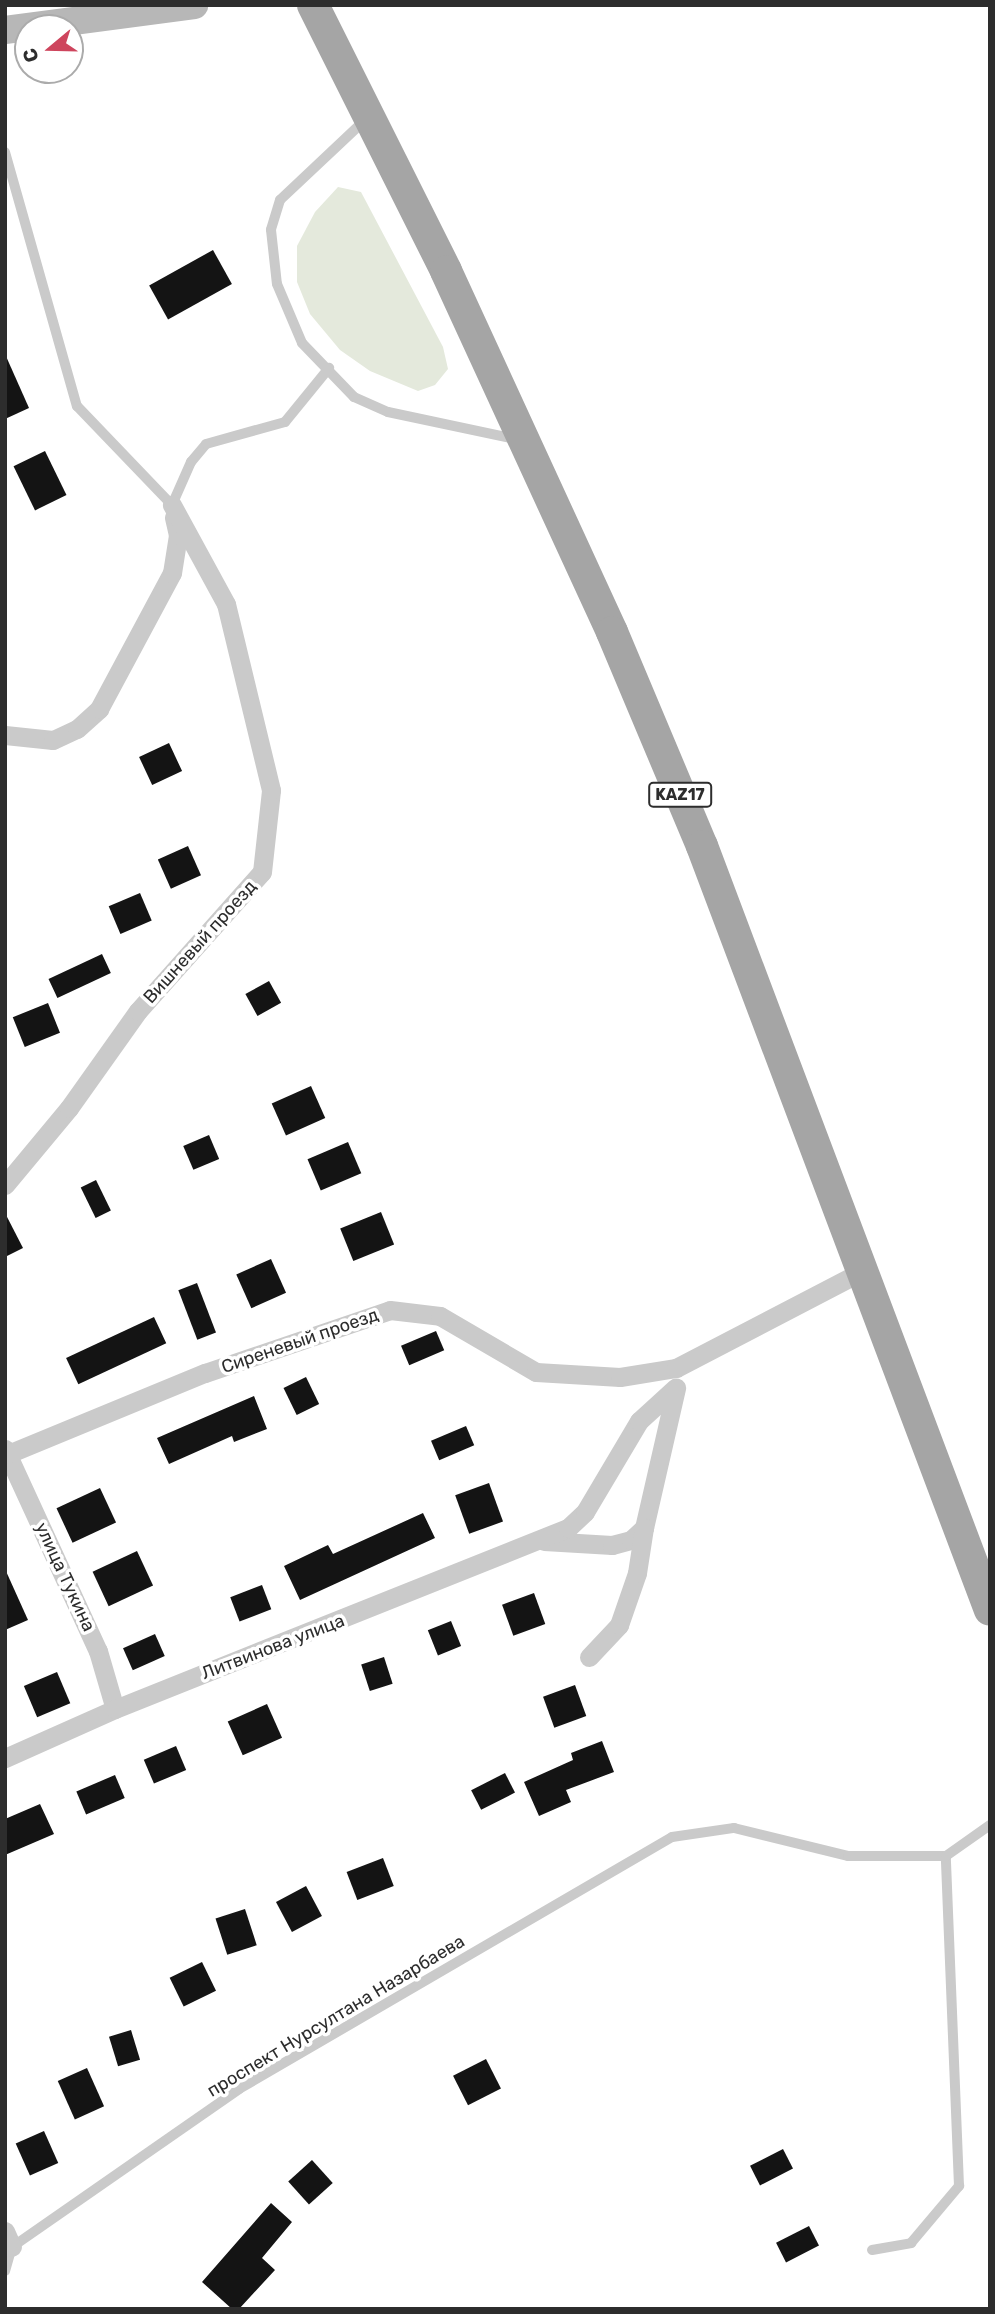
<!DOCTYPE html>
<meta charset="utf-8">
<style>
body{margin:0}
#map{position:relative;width:995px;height:2314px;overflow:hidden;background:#fff;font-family:Rubik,sans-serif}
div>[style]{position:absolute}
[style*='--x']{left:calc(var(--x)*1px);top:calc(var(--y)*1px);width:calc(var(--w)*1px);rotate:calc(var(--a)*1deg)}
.green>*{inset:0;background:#e4e9dc}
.building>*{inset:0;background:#141414;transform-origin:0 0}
.lane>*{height:10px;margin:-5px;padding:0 5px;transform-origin:5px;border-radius:5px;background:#cacaca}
.street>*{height:19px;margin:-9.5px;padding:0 9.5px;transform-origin:9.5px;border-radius:9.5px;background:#cacaca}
.secondary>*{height:28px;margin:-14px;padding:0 14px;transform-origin:14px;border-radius:14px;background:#b7b7b7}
.primary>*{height:32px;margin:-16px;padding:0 16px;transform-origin:16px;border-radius:16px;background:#a5a5a5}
span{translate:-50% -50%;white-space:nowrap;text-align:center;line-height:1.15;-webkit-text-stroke:7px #fff;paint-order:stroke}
.shield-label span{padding:2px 5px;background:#fff;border:2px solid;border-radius:5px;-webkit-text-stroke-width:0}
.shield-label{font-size:16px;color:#2d2d2d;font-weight:700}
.street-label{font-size:18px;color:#2d2d2d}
.frame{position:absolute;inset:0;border:7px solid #2d2d2d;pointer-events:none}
.north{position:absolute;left:14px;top:14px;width:70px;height:70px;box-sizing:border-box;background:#fff;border:2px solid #ababab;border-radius:50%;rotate:251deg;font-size:19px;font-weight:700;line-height:28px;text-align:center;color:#2d2d2d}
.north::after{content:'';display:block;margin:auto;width:24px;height:32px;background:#ce455d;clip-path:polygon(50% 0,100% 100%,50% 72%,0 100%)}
</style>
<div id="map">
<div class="green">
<i style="clip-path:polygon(338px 187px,361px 192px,443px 347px,448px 369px,435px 385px,418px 391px,370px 371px,340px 350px,310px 314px,297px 282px,297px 246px,315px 212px)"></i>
</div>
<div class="building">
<i style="left:213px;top:250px;width:39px;height:73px;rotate:61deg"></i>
<i style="clip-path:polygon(5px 354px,29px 408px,5px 419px)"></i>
<i style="left:45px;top:451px;width:49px;height:35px;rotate:64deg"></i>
<i style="left:169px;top:743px;width:31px;height:33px;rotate:65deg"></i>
<i style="left:188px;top:846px;width:32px;height:33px;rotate:66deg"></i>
<i style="left:140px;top:893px;width:30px;height:34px;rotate:67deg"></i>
<i style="left:102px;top:954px;width:21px;height:59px;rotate:65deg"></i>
<i style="left:269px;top:981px;width:25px;height:27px;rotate:61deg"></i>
<i style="left:48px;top:1003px;width:32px;height:38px;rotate:68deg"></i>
<i style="left:311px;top:1086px;width:35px;height:43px;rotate:66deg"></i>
<i style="left:209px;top:1135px;width:26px;height:28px;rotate:67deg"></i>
<i style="left:348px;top:1142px;width:34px;height:44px;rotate:67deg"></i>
<i style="left:96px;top:1180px;width:34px;height:17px;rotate:64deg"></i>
<i style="left:381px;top:1212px;width:35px;height:44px;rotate:68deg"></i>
<i style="clip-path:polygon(5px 1213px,23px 1248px,5px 1257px)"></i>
<i style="left:271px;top:1259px;width:37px;height:38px;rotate:66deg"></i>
<i style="left:197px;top:1283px;width:53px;height:20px;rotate:69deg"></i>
<i style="left:154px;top:1317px;width:29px;height:97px;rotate:65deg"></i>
<i style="left:436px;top:1331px;width:21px;height:38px;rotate:67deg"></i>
<i style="left:306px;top:1377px;width:30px;height:25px;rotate:64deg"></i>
<i style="clip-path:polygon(254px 1396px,267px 1429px,234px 1442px,232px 1436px,169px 1464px,157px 1438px)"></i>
<i style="left:466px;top:1426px;width:21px;height:38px;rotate:67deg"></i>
<i style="left:489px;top:1483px;width:41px;height:36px;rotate:70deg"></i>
<i style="left:100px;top:1488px;width:38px;height:48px;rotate:65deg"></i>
<i style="clip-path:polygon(423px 1513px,435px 1538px,300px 1600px,284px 1566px,328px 1545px,333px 1554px)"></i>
<i style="left:137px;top:1551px;width:38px;height:49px;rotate:65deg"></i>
<i style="clip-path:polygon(5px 1569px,28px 1620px,5px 1630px)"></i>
<i style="left:262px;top:1585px;width:26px;height:34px;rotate:69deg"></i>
<i style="left:534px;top:1593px;width:33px;height:34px;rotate:70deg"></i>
<i style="left:451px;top:1621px;width:27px;height:25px;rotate:68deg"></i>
<i style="left:155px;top:1634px;width:24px;height:35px;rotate:66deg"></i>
<i style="left:384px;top:1657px;width:28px;height:24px;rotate:72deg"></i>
<i style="left:57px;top:1672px;width:34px;height:36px;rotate:67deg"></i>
<i style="left:575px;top:1685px;width:33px;height:34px;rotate:70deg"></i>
<i style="left:267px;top:1704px;width:37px;height:43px;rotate:66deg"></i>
<i style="clip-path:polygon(602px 1741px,614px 1772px,566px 1790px,571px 1802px,539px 1816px,524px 1782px,573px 1760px,571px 1753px)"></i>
<i style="left:176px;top:1746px;width:26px;height:35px;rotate:67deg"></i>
<i style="left:505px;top:1773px;width:22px;height:38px;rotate:63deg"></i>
<i style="left:115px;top:1775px;width:25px;height:42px;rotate:67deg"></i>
<i style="clip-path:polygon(40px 1804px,54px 1834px,5px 1855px,5px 1819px)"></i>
<i style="left:383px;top:1858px;width:30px;height:39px;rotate:69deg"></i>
<i style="left:306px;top:1886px;width:34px;height:34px;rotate:62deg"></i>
<i style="left:245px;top:1909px;width:38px;height:31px;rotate:72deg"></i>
<i style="left:202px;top:1962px;width:32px;height:36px;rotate:64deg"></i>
<i style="left:131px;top:2030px;width:31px;height:23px;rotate:73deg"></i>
<i style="left:486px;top:2059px;width:33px;height:37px;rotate:63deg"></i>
<i style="left:87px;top:2068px;width:42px;height:32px;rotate:66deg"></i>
<i style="left:44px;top:2131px;width:35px;height:31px;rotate:66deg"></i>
<i style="left:783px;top:2149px;width:22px;height:37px;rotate:63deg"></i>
<i style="left:312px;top:2160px;width:31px;height:32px;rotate:48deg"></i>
<i style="clip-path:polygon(271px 2203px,292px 2222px,262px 2258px,275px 2270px,239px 2309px,232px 2309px,202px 2282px)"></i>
<i style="left:809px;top:2226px;width:22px;height:37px;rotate:63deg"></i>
</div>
<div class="lane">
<i style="--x:366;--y:119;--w:118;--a:136.7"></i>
<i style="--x:280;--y:200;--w:31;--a:107"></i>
<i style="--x:271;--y:230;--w:54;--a:83.7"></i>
<i style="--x:277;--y:284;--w:64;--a:67"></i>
<i style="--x:302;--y:343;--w:75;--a:46.1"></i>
<i style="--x:354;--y:397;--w:37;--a:24"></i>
<i style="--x:388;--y:412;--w:130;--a:12"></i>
<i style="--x:5;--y:152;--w:264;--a:74.2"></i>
<i style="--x:77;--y:406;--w:137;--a:46.2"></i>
<i style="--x:172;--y:505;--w:47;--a:-66.2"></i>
<i style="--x:191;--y:462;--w:23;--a:-50"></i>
<i style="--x:206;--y:444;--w:82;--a:-15.6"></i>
<i style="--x:285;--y:422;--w:70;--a:-50.8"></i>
<i style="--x:872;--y:2250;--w:40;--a:-10"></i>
<i style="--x:911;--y:2243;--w:75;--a:-49.9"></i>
<i style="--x:959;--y:2186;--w:330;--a:-92.3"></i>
<i style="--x:5;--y:2271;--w:25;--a:-74"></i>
<i style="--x:12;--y:2247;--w:277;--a:-34.8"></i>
<i style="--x:239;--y:2089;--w:501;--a:-30.2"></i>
<i style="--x:672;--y:1837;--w:63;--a:-8.3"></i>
<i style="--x:734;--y:1828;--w:117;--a:13.8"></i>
<i style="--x:848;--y:1856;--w:98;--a:0"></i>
<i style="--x:946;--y:1856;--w:54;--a:-35.2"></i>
</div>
<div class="street">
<i style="--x:5;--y:735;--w:48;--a:5.9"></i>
<i style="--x:53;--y:740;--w:26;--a:-25"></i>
<i style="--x:77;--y:729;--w:30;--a:-42"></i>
<i style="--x:99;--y:709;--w:154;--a:-61.8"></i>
<i style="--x:172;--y:573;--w:38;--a:-81"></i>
<i style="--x:178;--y:535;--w:18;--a:-103"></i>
<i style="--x:5;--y:1185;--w:100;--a:-50.3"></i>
<i style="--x:69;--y:1108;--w:119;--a:-54.6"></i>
<i style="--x:138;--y:1011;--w:186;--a:-48.3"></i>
<i style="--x:262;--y:872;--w:82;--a:-83.7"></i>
<i style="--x:271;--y:790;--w:191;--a:-103.6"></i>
<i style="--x:226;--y:604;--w:113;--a:-118.6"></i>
<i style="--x:5;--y:1449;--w:222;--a:65.3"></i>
<i style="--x:98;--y:1651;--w:60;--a:73.7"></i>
<i style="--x:8;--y:1454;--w:213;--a:-22.4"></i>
<i style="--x:205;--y:1373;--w:195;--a:-18.8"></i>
<i style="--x:390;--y:1310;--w:50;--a:6.8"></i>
<i style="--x:440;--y:1316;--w:111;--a:30.3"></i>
<i style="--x:536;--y:1372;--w:84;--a:3.4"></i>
<i style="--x:620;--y:1377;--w:57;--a:-9.1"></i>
<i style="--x:676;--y:1368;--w:210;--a:-27.5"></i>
<i style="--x:544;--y:1541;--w:68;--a:3.4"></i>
<i style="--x:612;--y:1545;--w:20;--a:-15"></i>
<i style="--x:631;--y:1540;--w:18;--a:-43"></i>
<i style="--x:644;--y:1528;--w:144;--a:-77.1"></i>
<i style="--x:589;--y:1657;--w:44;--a:-46.8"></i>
<i style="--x:619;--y:1625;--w:55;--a:-70.9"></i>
<i style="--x:637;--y:1573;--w:46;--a:-81.2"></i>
<i style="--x:5;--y:1758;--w:120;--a:-24"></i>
<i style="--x:115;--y:1709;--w:488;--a:-21.8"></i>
<i style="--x:568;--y:1528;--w:23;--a:-43"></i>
<i style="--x:585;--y:1512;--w:106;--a:-59.3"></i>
<i style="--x:639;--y:1421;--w:49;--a:-42.5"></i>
<i style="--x:5;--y:2231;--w:17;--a:66"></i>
</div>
<div class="secondary">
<i style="--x:5;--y:30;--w:191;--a:-7.5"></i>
</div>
<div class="primary">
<i style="--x:313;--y:5;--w:297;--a:63.4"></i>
<i style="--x:446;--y:271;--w:397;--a:65.3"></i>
<i style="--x:612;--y:632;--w:232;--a:67.2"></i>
<i style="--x:702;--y:846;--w:816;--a:69.35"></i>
</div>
<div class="shield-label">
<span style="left:680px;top:795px">KAZ17</span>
</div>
<div class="street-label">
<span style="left:200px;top:942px;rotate:-48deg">Вишневый проезд</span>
<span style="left:300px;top:1341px;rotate:-19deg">Сиреневый проезд</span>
<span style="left:65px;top:1577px;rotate:65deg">улица Тукина</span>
<span style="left:273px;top:1647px;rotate:-21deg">Литвинова улица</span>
<span style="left:336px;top:2016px;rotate:-31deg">проспект Нурсултана Назарбаева</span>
</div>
<div class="frame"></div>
<div class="north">С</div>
</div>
